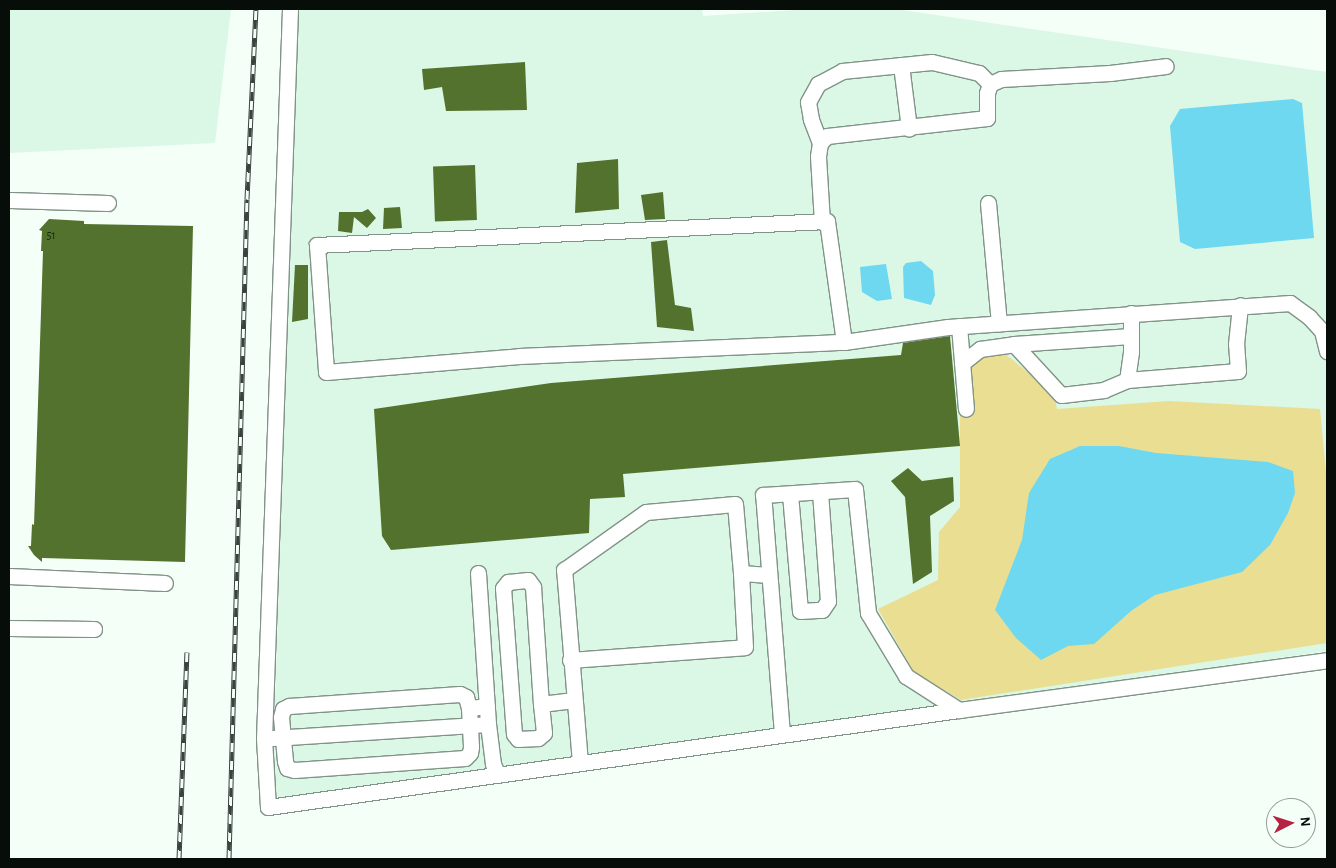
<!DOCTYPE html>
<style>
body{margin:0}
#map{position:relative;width:1336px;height:868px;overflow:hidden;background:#f3fff7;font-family:"Alegreya Sans",sans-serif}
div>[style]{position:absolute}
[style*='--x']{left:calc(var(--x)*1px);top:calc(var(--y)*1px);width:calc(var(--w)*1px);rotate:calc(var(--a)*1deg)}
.built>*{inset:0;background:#dbf7e5}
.green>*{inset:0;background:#e9de91}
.water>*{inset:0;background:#6ed8f0}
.building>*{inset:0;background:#53722d;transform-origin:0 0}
.roads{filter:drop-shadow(1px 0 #819387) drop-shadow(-1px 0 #819387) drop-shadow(0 1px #819387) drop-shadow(0 -1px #819387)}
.minor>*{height:15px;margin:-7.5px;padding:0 7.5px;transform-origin:7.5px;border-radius:7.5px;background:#fff}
.rail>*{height:5px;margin-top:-2.5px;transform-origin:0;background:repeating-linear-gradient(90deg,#f3fff7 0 9px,#39423d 0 18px);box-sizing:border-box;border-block:1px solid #39423d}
span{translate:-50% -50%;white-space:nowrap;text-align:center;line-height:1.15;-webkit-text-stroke:4.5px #f3fff7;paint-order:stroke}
.number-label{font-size:12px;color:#1a2713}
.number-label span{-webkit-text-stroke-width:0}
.frame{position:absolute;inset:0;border:10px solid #070e0a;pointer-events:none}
.north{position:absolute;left:1266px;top:798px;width:50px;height:50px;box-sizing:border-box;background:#f3fff7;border:1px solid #959f98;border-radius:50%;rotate:85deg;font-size:14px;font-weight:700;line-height:20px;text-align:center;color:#070e0a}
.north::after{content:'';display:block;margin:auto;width:18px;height:22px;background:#b52242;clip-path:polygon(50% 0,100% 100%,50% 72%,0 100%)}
</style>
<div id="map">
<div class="built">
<i style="clip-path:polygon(9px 9px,231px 9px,215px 143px,9px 153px)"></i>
<i style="clip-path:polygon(298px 9px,702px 9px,703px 16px,813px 9px,895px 9px,1327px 72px,1327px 651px,288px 803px,272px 792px)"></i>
</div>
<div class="green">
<i style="clip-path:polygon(1005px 354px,1054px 393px,1057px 409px,1169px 401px,1320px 409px,1327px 483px,1327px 643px,961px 700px,914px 672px,878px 609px,938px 580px,939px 532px,960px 507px,960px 417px,973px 358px)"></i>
</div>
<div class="water">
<i style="clip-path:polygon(1293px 99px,1302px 103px,1314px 238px,1195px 249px,1180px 242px,1170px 126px,1180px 109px)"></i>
<i style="clip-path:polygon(921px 261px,933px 271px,935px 295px,931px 305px,904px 298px,903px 267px,906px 263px)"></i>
<i style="clip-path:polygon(886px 264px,892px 299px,877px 301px,862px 292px,860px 267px)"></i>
<i style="clip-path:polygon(1080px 446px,1119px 446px,1156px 453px,1268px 462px,1293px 471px,1295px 493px,1288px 513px,1270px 545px,1242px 572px,1155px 595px,1131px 611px,1094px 644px,1068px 646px,1041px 660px,1016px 638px,995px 610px,1022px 540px,1029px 493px,1050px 459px)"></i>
</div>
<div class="building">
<i style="clip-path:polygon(525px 62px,527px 110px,446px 111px,442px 87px,424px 90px,422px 69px)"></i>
<i style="clip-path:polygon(618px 159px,619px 209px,575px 213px,577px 163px)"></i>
<i style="left:475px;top:165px;width:55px;height:42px;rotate:88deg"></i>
<i style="clip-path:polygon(663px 192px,665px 219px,645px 220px,641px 195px)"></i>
<i style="clip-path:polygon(400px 207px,402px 228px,383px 229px,384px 208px)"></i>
<i style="clip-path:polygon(368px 209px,376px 218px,367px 228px,354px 217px,352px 233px,338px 231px,339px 212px,362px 212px)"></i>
<i style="clip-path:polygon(49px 219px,84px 221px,84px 224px,193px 226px,185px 562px,42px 558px,42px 562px,34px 555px,28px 546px,31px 546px,32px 524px,34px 525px,43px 251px,41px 251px,42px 231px,39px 230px)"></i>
<i style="clip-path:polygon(667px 240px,675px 305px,691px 308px,694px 331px,657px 327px,651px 242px)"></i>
<i style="clip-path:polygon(295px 265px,308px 265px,308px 319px,292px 322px)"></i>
<i style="clip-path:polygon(950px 336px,960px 446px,623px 474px,625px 497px,590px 499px,589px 533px,391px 550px,382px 536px,374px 409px,551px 383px,901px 355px,903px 343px)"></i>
<i style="clip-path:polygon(908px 468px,922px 481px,953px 477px,954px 501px,930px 516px,932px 572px,913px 584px,905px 497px,891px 481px)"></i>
</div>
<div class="roads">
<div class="minor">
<i style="--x:290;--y:9;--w:729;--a:92.04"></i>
<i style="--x:264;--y:738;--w:69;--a:86.7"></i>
<i style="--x:268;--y:807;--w:698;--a:-7.99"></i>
<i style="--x:959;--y:710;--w:371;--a:-7.7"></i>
<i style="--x:901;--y:65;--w:64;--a:82.8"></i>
<i style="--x:820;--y:143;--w:26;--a:-111"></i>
<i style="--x:811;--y:119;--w:17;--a:-100"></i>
<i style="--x:808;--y:102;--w:21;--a:-61"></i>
<i style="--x:818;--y:84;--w:27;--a:-28"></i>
<i style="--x:842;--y:71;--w:90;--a:-5.7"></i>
<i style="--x:932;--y:62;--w:48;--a:13.2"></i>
<i style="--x:979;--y:73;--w:16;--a:45"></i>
<i style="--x:9;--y:200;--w:99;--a:1.7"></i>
<i style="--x:988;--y:203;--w:121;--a:84.8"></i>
<i style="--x:822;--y:222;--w:66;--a:-93.5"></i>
<i style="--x:818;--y:156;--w:13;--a:-81"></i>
<i style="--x:820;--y:143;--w:10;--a:-45"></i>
<i style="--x:827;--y:136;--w:161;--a:-6.4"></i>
<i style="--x:987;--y:118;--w:25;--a:-90"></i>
<i style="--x:987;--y:93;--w:9;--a:-72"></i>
<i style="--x:990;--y:84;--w:12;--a:-24"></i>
<i style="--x:1001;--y:79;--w:109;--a:-3.2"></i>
<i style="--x:1110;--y:73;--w:56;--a:-7.1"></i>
<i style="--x:1131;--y:313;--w:39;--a:90"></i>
<i style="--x:1131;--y:352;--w:28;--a:98"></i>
<i style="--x:1127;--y:380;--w:111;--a:-4.6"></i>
<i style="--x:1238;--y:371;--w:27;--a:-94"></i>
<i style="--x:1236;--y:344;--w:39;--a:-84"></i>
<i style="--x:959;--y:326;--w:83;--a:85.2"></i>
<i style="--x:844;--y:342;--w:122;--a:-98"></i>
<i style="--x:827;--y:221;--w:511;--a:177.31"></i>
<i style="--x:317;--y:245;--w:127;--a:85.9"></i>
<i style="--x:326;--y:372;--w:194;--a:-4.7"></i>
<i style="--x:519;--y:356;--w:325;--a:-2.5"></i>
<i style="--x:844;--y:342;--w:105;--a:-8.2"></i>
<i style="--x:948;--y:327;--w:343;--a:-4"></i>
<i style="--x:1290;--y:303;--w:24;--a:36"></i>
<i style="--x:1309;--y:317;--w:19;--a:47"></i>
<i style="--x:1322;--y:331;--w:21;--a:76"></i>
<i style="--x:962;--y:363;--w:23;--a:-38"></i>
<i style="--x:980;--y:349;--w:34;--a:-8"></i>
<i style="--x:1127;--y:380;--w:25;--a:157"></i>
<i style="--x:1104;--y:390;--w:43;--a:173.4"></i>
<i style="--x:1061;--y:395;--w:69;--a:-132.7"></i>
<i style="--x:1014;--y:344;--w:117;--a:-3.9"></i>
<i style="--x:790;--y:494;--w:117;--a:85.1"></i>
<i style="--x:800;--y:611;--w:22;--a:-3"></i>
<i style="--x:822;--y:610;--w:11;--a:-56"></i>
<i style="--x:828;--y:601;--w:110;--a:-94.2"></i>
<i style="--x:478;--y:573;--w:151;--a:86.2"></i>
<i style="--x:488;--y:724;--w:40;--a:82.9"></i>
<i style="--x:493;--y:764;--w:12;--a:66"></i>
<i style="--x:9;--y:576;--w:156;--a:2.6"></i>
<i style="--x:9;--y:628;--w:85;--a:0.7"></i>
<i style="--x:570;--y:660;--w:175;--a:-4.2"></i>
<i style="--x:745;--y:647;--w:74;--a:-93.1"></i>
<i style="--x:541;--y:704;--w:29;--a:84"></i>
<i style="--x:544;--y:733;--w:8;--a:140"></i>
<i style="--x:538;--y:738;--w:20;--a:177"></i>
<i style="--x:518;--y:739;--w:6;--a:-129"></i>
<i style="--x:514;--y:734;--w:146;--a:-94.3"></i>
<i style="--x:503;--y:588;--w:8;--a:-50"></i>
<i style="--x:508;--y:582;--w:20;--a:-6"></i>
<i style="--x:528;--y:580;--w:9;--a:54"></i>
<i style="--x:533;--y:587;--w:117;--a:86.1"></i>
<i style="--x:541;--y:704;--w:33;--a:-7"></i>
<i style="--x:469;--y:708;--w:39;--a:87"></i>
<i style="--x:471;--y:747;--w:6;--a:99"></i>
<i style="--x:470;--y:753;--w:7;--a:135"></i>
<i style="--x:465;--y:758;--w:171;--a:176"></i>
<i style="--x:294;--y:770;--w:7;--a:-164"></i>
<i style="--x:287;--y:768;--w:7;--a:-106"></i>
<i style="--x:285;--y:761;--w:44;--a:-95.2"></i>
<i style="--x:281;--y:717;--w:8;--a:-76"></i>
<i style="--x:283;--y:709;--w:7;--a:-27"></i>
<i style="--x:289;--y:706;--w:171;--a:-4"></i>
<i style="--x:460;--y:694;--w:7;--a:27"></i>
<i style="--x:466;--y:697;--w:11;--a:75"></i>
<i style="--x:469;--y:708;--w:18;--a:-6"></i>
<i style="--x:782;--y:734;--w:240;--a:-94.5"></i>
<i style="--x:763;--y:495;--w:92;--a:-3.7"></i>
<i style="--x:855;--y:489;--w:125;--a:84"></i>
<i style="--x:868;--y:613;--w:74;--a:58.9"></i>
<i style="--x:906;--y:676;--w:63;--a:32.7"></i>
<i style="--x:273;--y:738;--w:215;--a:-3.7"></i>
<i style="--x:580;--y:763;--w:194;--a:-94.7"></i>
<i style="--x:564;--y:570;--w:100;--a:-35.3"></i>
<i style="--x:646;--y:512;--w:89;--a:-5.1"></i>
<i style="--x:735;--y:504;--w:69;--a:85"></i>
<i style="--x:741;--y:573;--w:28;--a:4"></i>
</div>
</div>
<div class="rail">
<i style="--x:179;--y:859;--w:207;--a:-87.8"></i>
<i style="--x:229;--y:859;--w:660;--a:-88.44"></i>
<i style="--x:247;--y:199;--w:190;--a:-87.3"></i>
</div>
<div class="number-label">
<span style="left:51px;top:236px">51</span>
</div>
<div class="frame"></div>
<div class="north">N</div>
</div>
